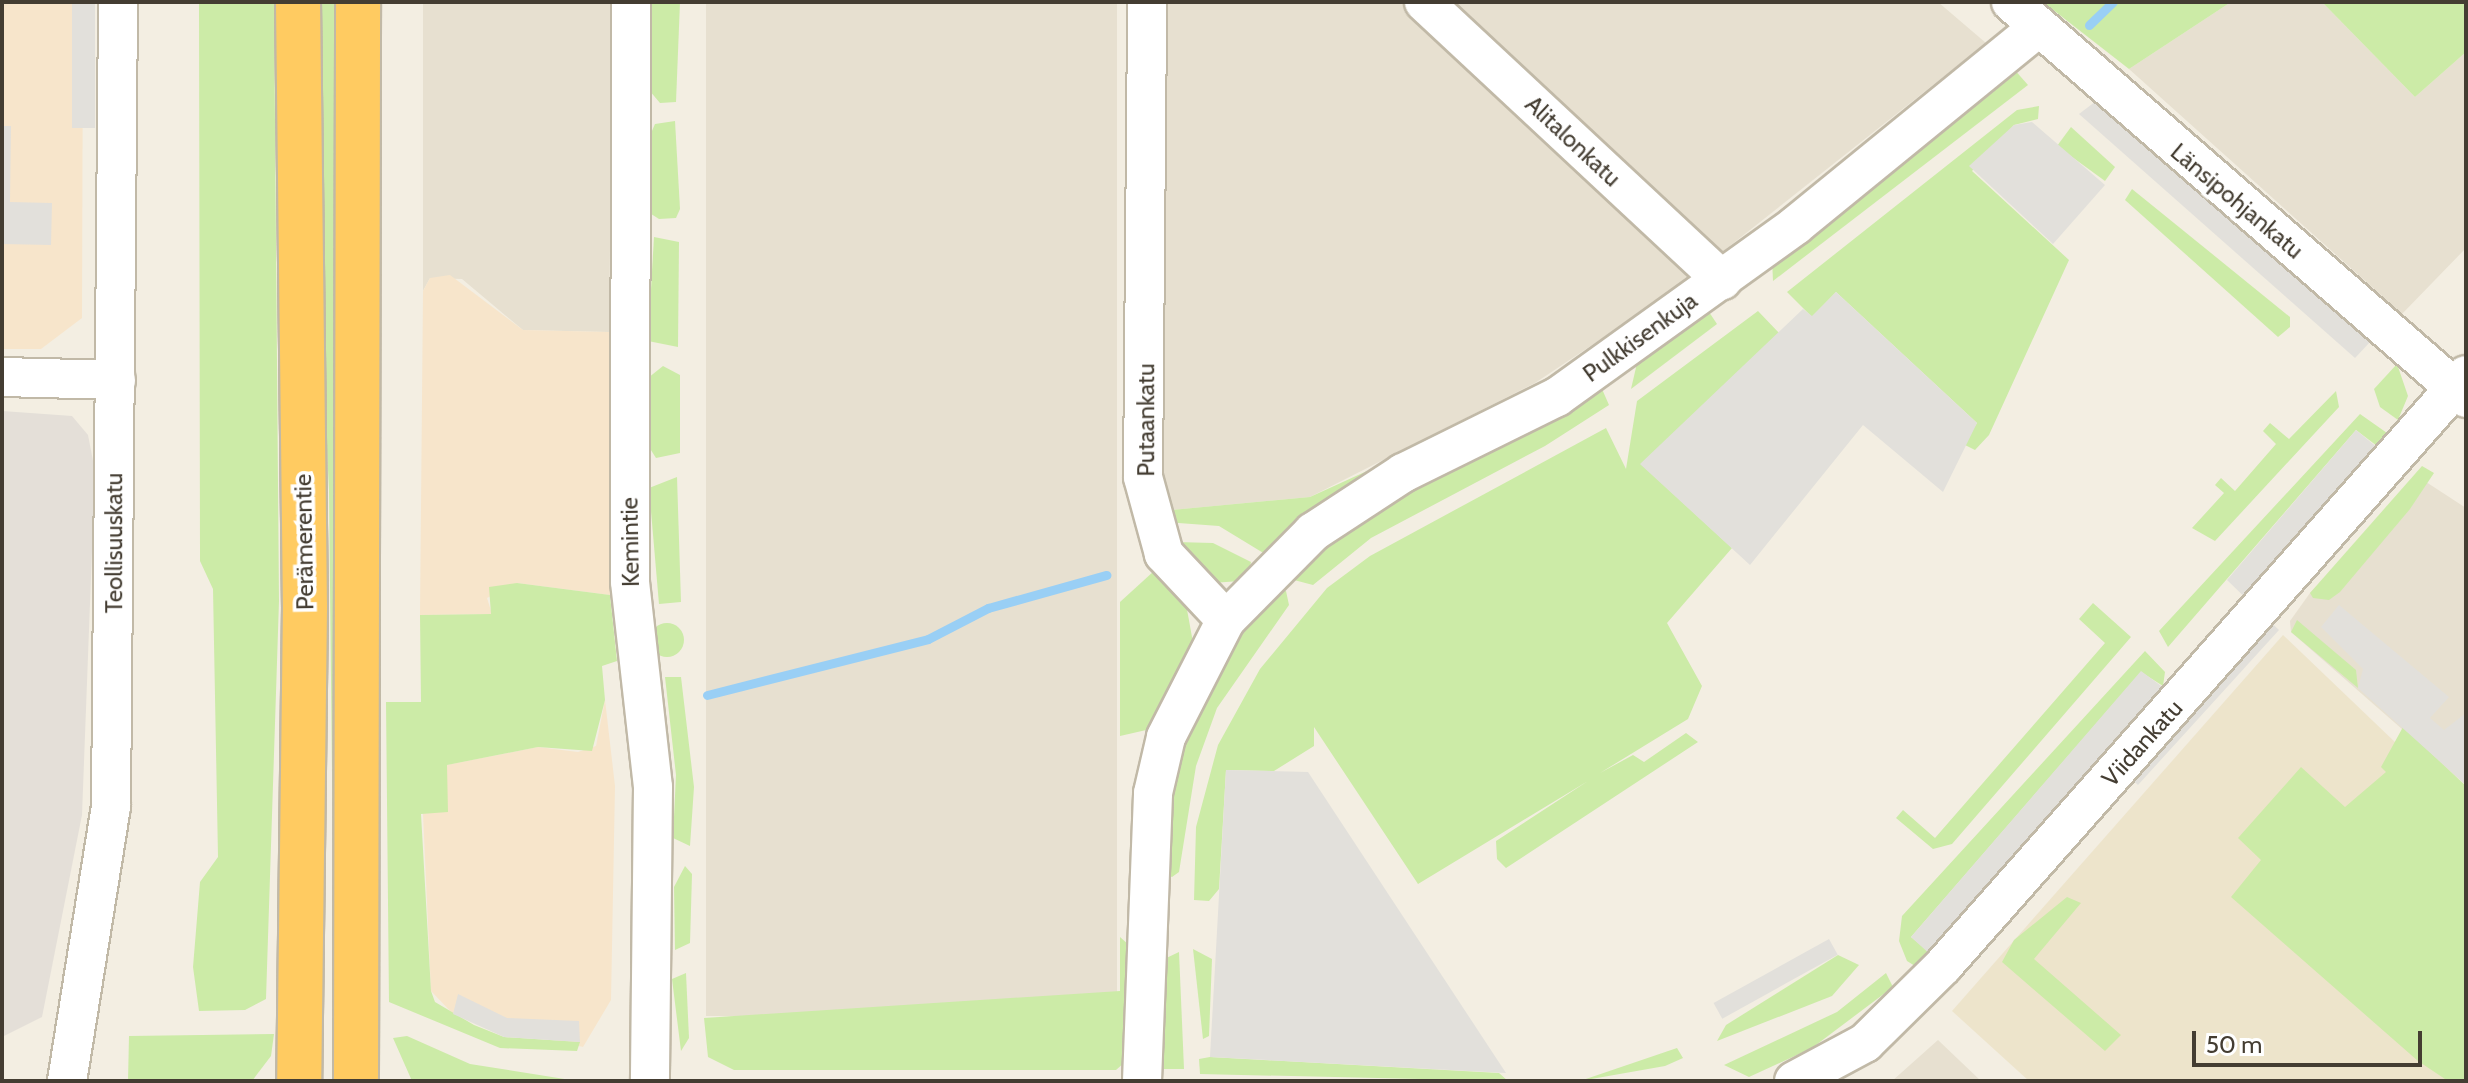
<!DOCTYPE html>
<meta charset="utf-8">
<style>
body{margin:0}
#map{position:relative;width:2468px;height:1083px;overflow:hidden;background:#f3eee2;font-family:Cabin,sans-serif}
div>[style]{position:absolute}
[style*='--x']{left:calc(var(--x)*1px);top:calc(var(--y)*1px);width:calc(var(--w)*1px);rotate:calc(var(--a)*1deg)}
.residential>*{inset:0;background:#e7e0d0;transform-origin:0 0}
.commercial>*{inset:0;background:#f7e5cb}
.industrial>*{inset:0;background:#e4dfd8}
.education>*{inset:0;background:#ede4cb}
.green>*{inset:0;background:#cceba7}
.round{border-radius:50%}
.parking>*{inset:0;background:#e2e0db;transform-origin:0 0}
.stream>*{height:9px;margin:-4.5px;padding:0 4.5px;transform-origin:4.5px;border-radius:4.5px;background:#99cff5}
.roads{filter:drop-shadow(2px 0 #c1b9a7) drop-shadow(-2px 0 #c1b9a7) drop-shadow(0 2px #c1b9a7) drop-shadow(0 -2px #c1b9a7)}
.minor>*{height:38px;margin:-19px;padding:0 19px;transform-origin:19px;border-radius:19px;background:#fff}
.highway>*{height:44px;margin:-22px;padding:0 22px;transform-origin:22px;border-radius:22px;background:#ffcb61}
span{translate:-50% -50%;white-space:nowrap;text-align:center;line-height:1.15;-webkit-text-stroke:7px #fff;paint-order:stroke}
.street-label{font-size:24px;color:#443d32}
.frame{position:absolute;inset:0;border:4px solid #443d32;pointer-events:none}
.scale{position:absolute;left:2192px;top:1031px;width:230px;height:36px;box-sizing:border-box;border:4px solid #443d32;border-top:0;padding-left:10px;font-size:24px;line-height:28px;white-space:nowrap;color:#443d32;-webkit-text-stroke:6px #fff;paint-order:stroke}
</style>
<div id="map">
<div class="residential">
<i style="clip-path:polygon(423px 2px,613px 2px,609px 332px,523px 330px,462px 279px,430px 278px,423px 291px)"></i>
<i style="left:706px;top:2px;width:411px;height:1014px"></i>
<i style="clip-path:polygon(1164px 2px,1938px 2px,1986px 43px,1673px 291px,1535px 383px,1310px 497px,1161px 511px)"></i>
<i style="clip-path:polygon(2231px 2px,2322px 2px,2415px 97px,2466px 52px,2466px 248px,2402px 314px,2129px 69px)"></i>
<i style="clip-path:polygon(2420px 478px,2466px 508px,2466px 785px,2291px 632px,2290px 621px,2310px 593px)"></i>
<i style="clip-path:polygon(1938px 1040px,1981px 1081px,1892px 1081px)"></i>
</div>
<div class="commercial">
<i style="clip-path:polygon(2px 2px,83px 2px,82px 318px,41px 349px,2px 349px)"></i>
<i style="clip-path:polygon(450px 275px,523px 330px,609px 332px,610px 595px,517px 583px,487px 598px,492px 614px,420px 615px,423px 291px,430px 278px)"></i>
<i style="clip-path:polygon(605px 700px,615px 786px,611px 1000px,583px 1047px,453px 1014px,431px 991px,421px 770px,538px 747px,578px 752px,596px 746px)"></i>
</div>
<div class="industrial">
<i style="clip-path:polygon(2px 411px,72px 416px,88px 435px,95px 471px,82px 815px,42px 1017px,2px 1037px)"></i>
</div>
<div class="education">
<i style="clip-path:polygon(2283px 635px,2466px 810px,2466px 1081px,2029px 1081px,1952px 1011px)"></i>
</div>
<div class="green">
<i style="clip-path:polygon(199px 2px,274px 2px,279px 601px,266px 999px,245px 1010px,199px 1011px,193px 967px,200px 882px,218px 857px,213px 589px,200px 561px)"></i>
<i style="clip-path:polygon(317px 2px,340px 2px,335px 1061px,329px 490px,318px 271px)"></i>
<i style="clip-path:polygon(648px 2px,680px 2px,676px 102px,660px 103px,649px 90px)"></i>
<i style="clip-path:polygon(2043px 2px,2231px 2px,2129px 69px)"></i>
<i style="clip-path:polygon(2322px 2px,2466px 2px,2466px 52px,2415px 97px)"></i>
<i style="clip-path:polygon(2013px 68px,2028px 85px,1773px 281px,1772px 259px)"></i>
<i style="clip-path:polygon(2039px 106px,2038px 119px,2014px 125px,1972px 171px,2069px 260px,1989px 435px,1975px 450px,1963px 444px,1977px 423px,1836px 292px,1812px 317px,1787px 292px,2017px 110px)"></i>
<i style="clip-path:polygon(675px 121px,680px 209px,676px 218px,659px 219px,648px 212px,648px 140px,655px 124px)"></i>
<i style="clip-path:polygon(2071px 127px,2115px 167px,2105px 181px,2057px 146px)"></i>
<i style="clip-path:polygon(2132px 189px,2290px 317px,2290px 327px,2278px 337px,2125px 200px)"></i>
<i style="clip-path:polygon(654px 237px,679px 242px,678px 347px,648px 341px)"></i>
<i style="clip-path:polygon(1707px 309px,1717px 324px,1631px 389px,1638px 359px)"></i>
<i style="clip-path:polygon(1758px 311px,1780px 334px,1641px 464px,1732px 548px,1667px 623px,1702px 686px,1688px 719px,1600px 773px,1633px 755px,1644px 762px,1686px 733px,1698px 742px,1506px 868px,1497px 859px,1496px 841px,1588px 781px,1418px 884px,1314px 727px,1314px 746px,1274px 771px,1226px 770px,1219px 889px,1209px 901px,1194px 900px,1196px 827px,1218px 745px,1260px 669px,1327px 588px,1370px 556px,1606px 428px,1626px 469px,1637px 401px)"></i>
<i style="clip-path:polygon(2397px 364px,2408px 396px,2398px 420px,2380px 407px,2374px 389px)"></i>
<i style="clip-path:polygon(663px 366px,680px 375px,680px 453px,656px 458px,649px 447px,648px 378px)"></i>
<i style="clip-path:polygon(1602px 389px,1609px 405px,1545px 446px,1371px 538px,1313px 585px,1294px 580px,1295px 567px,1380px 507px)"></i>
<i style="clip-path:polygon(2336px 391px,2339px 407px,2215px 541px,2192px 528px,2224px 493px,2215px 485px,2221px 478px,2235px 491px,2276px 444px,2263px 431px,2270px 423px,2289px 439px)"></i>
<i style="clip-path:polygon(2360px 414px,2387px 433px,2377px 446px,2356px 430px,2168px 647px,2159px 631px)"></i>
<i style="clip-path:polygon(2422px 466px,2434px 473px,2410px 509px,2340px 592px,2329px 600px,2313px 598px,2310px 593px)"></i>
<i style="clip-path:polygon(1367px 471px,1265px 554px,1219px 526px,1165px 522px,1161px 511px,1310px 497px)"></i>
<i style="clip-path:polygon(677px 477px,681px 602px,659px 604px,649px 488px)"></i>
<i style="clip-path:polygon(1176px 542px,1213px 543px,1251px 562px,1249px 571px,1240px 581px,1212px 583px)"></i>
<i style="clip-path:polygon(1154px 571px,1186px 604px,1194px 648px,1155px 728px,1120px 736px,1120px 602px)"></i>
<i style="clip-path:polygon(517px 583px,610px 595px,617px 661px,602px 666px,605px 700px,592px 751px,538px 747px,447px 765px,448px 812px,421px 814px,431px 991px,435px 1002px,474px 1025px,504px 1037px,580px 1042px,577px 1051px,500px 1048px,389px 1002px,386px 702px,421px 702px,420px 615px,491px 614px,489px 587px)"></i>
<i style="clip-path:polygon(1286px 591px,1289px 605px,1217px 708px,1196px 766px,1179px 872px,1172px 877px,1162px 873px,1165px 816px,1177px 757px,1230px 647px,1275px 592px)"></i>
<i style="clip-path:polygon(2093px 603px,2131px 637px,1952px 844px,1933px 849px,1896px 818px,1903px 810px,1935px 838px,2105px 643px,2079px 619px)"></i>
<i style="clip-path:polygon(2297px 620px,2356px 670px,2358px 688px,2291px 632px)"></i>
<i class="round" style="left:650px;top:623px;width:34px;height:34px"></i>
<i style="clip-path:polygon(2145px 651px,2165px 672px,2163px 686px,2141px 672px,1911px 937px,1929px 952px,1915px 966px,1907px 961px,1899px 941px,1902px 916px)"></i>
<i style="clip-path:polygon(665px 677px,681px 677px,694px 787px,690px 846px,673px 838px,676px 775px)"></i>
<i style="clip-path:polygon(2403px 727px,2466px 786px,2466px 1081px,2448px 1081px,2418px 1061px,2231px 897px,2261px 860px,2238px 838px,2301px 767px,2345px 807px,2386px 772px,2381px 767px)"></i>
<i style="clip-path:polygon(685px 866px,692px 874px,690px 943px,675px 950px,674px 887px)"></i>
<i style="clip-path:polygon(2067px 897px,2081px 903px,2034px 959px,2121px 1035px,2105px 1051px,2002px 962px,2014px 940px)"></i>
<i style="clip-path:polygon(1120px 937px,1129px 945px,1125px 1062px,1116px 1070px,734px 1070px,708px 1057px,704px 1018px,1120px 991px)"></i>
<i style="clip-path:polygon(1193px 949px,1212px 959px,1209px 1036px,1203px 1039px)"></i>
<i style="clip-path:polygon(1179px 952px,1184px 1069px,1163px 1069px,1160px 961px)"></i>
<i style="clip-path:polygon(1838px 955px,1859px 965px,1832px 996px,1717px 1041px,1726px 1025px)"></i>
<i style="clip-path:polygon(686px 973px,689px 1038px,681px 1051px,672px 979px)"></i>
<i style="clip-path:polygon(1886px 973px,1893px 987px,1812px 1048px,1749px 1077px,1724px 1065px,1837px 1012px)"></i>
<i style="clip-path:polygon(274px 1034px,271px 1056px,252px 1081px,128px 1081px,129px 1036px)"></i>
<i style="clip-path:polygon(407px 1036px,470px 1064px,577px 1081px,412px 1081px,393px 1038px)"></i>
<i style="clip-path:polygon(1677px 1048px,1683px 1058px,1665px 1066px,1580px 1081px)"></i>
<i style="clip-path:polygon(1210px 1057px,1499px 1073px,1508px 1081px,1200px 1074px,1199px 1059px)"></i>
</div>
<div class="parking">
<i style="left:72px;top:2px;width:23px;height:126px"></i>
<i style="clip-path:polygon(2108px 92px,2386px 325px,2355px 358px,2079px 114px)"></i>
<i style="clip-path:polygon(2032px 122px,2105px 185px,2053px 244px,1969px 166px,2014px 125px)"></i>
<i style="clip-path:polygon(2px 126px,11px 126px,10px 202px,52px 203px,51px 245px,2px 244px)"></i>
<i style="clip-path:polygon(1836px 292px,1977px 423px,1943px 492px,1863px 425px,1750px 565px,1640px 464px,1803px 309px,1812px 316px)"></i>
<i style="clip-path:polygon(2356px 430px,2390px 458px,2259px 611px,2279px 630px,2138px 785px,2120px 768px,1943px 966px,1911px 937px,2141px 671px,2180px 700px,2259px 611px,2227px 580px)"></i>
<i style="clip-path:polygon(2339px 605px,2449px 697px,2430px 718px,2444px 730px,2466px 713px,2466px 785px,2358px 688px,2363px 669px,2321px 627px)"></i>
<i style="clip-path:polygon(1226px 770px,1308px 772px,1506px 1073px,1210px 1057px)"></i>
<i style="left:1829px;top:939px;width:18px;height:132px;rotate:61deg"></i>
<i style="clip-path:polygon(458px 994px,507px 1018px,579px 1021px,580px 1042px,504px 1037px,453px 1014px)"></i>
</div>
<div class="stream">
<i style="--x:2089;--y:25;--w:33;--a:-44"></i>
<i style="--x:707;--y:695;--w:228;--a:-14.2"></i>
<i style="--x:928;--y:639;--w:68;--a:-27.3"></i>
<i style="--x:988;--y:608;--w:123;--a:-15.6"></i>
</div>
<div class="roads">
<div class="minor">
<i style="--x:631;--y:2;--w:580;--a:90.1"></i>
<i style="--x:630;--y:582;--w:206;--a:83.6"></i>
<i style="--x:653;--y:787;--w:294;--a:90.6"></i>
<i style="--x:1424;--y:2;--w:408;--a:43"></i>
<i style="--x:2011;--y:2;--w:603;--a:41.03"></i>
<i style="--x:2;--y:377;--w:114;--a:1.5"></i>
<i style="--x:1226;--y:620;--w:124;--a:-45.3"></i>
<i style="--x:1313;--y:532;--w:108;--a:-33.2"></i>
<i style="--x:1403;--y:473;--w:172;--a:-26.3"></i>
<i style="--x:1557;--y:397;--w:294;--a:-35.7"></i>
<i style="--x:1796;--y:225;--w:313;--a:-39.2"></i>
<i style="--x:67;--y:1081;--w:278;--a:-80.9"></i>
<i style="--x:111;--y:807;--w:805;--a:-89.5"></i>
<i style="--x:1142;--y:1081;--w:288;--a:-87.8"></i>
<i style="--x:1153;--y:793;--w:57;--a:-76.9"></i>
<i style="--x:1166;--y:737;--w:131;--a:-62.9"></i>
<i style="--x:1226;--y:620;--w:91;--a:-133.2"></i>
<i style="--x:1164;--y:554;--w:80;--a:-105.3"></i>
<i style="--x:1143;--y:477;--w:475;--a:-89.5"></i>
<i style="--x:1794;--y:1081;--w:81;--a:-28.2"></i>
<i style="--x:1865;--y:1043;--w:110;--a:-44.6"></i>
<i style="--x:1943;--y:966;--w:789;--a:-48.49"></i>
</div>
<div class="highway">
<i style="--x:298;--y:2;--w:605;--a:89.34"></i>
<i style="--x:305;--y:607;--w:474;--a:90.7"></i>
<i style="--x:356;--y:1081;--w:1079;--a:-89.89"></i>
</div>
</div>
<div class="street-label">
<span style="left:1573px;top:141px;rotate:43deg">Alitalonkatu</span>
<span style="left:2237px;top:201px;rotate:40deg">Länsipohjankatu</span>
<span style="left:1640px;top:337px;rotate:-36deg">Pulkkisenkuja</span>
<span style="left:1146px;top:420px;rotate:-90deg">Putaankatu</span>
<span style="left:304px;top:542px;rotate:-91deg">Perämerentie</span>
<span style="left:630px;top:542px;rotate:-91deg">Kemintie</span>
<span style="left:114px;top:543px;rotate:-90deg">Teollisuuskatu</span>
<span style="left:2142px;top:743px;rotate:-48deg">Viidankatu</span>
</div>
<div class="frame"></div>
<div class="scale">50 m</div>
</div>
